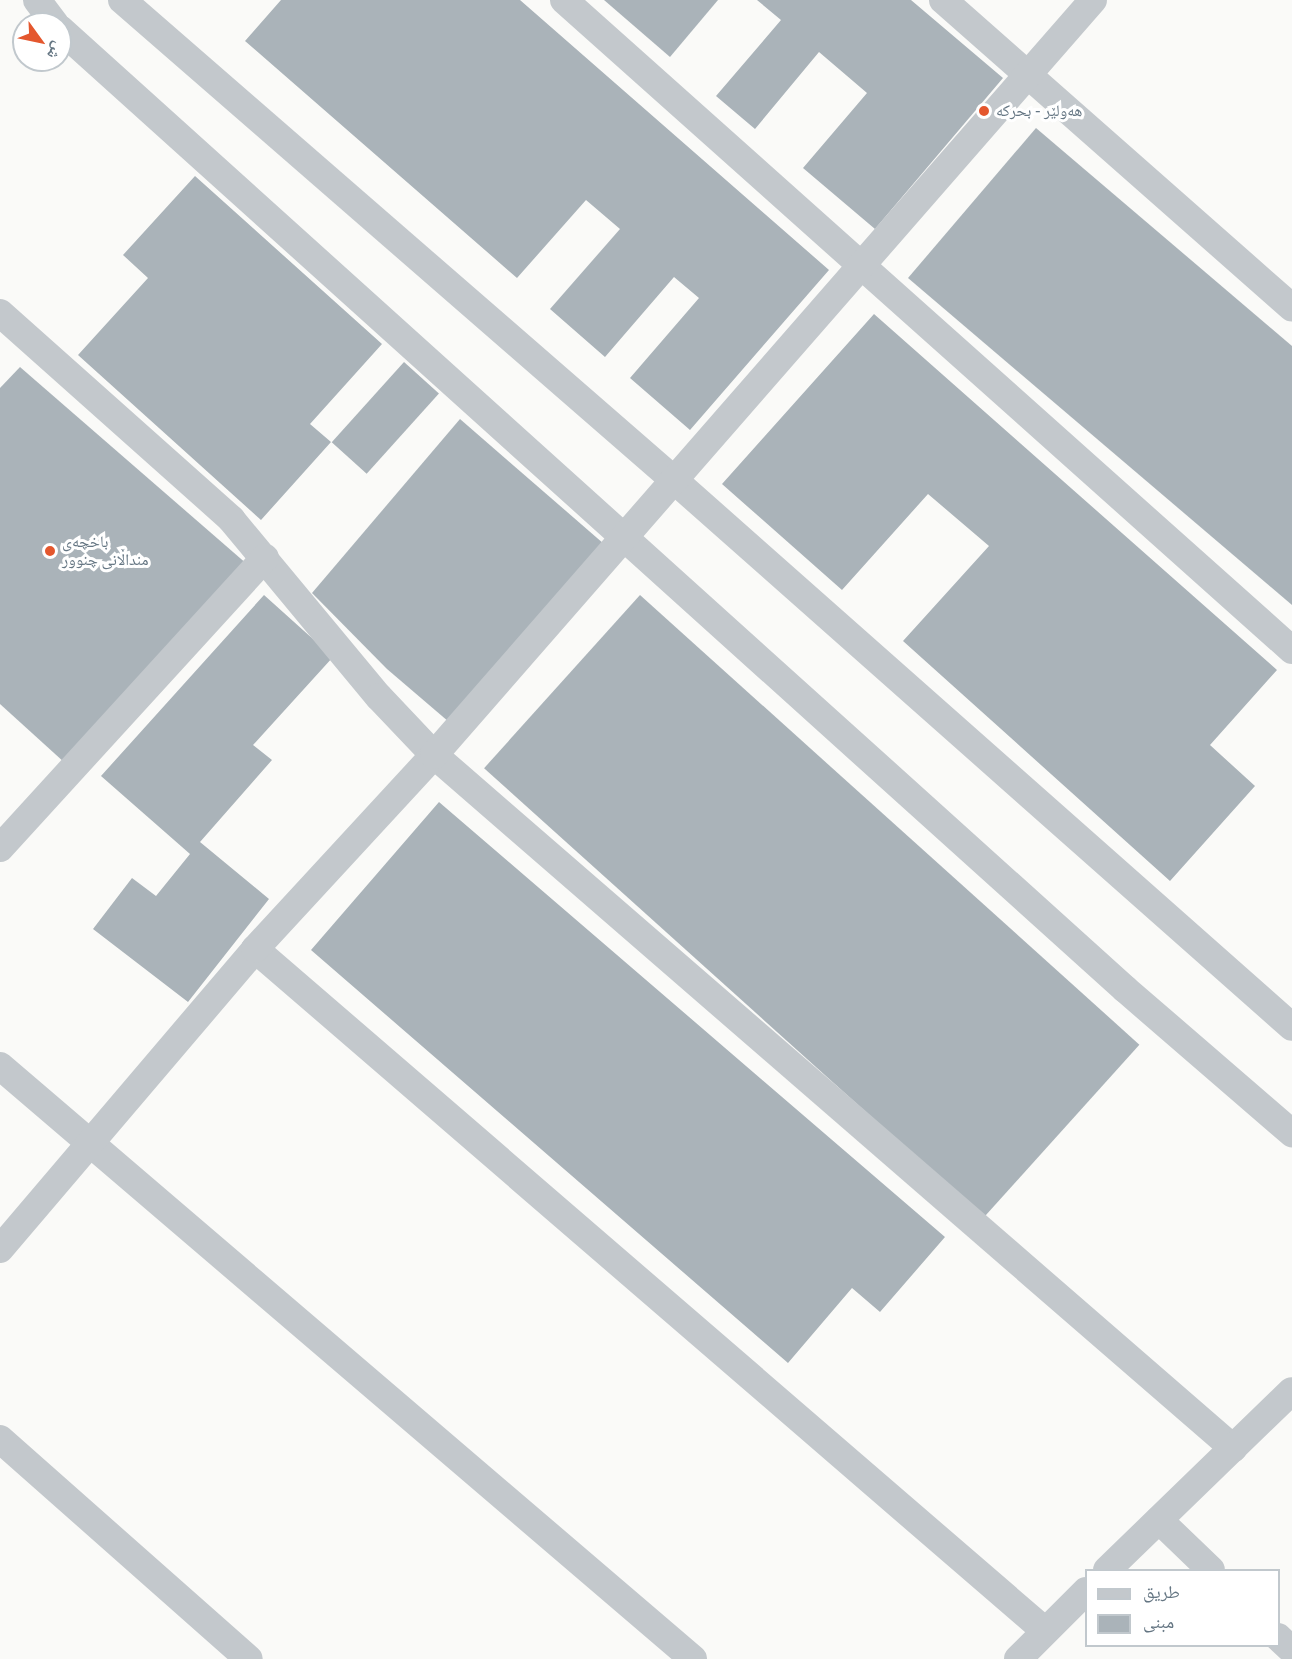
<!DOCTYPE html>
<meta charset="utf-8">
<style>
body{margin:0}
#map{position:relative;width:1292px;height:1659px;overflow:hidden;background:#fafaf8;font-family:Signika,"Noto Naskh Arabic",sans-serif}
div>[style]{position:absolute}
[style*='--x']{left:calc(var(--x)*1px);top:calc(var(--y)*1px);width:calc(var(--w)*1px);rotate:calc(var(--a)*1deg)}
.building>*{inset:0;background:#aab3b9;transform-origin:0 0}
.street>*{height:28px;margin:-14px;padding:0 14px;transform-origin:14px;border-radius:14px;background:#c3c8cc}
.dots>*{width:16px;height:16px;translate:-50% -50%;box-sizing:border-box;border:3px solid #fff;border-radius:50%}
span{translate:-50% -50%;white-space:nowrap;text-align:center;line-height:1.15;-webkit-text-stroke:6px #fff;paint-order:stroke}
.poi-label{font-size:16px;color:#657683}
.left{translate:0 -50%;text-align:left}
.legend{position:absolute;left:1085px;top:1569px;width:195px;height:78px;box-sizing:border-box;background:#fff;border:2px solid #c1c8cd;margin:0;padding:8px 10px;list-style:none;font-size:18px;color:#657683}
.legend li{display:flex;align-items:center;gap:12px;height:30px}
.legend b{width:30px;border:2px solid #c1c8cd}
.north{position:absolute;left:12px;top:12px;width:60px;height:60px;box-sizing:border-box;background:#fff;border:2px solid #c1c8cd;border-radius:50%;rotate:123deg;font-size:16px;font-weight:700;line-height:24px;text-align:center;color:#657683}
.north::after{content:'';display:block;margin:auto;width:21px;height:27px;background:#e4572e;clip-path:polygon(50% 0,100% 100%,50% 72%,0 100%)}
</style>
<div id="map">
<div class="building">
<i style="clip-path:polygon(281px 0,520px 0,829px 270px,690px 430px,630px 378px,699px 298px,674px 277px,605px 357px,550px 309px,620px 229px,586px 200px,517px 278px,245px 41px)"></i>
<i style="clip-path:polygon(604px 0,718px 0,670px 57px)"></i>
<i style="clip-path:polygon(757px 0,911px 0,1003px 78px,875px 229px,803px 168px,867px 93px,819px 52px,755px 129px,716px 96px,781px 20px)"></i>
<i style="clip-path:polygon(1036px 128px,1292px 346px,1292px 605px,908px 278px)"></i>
<i style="clip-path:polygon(195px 176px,382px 344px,310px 424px,331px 442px,261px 520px,78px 355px,148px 278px,123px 255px)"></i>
<i style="clip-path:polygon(874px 314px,1277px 670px,1210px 745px,1255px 786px,1170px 881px,903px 641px,989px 546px,928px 494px,842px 590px,722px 484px)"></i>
<i style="left:404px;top:362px;width:47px;height:108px;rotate:42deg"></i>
<i style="clip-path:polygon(20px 367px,248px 565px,65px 763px,0 704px,0 388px)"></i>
<i style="clip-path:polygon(460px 419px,604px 544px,449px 722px,387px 669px,312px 593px)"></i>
<i style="clip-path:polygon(264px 595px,333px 657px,253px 745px,272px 760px,200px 842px,269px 899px,188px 1002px,93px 929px,132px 878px,156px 896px,190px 854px,101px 776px)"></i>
<i style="left:640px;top:595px;width:672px;height:233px;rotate:42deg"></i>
<i style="clip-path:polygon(439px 802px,945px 1237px,880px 1312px,852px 1288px,788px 1363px,311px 950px)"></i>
</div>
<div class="street">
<i style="--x:37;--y:0;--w:30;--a:53"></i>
<i style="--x:122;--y:0;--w:732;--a:41.01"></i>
<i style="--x:674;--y:480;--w:825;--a:41.51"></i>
<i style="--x:564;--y:0;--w:976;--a:41.76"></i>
<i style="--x:943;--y:0;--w:465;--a:41.4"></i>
<i style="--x:60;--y:29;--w:1434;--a:42.03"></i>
<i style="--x:1125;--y:989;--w:221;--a:40.8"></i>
<i style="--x:0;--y:313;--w:310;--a:41.7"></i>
<i style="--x:231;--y:519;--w:231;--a:50.3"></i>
<i style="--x:379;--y:697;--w:80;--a:46.5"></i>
<i style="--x:434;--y:755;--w:1058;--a:40.94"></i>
<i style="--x:0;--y:848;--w:393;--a:-47.6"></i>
<i style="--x:255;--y:949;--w:1044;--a:40.8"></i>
<i style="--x:0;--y:1066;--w:912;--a:40.55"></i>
<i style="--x:0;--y:1249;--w:394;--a:-49.6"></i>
<i style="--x:255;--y:949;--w:264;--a:-47.3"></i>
<i style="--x:434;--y:755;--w:1002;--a:-48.88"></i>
<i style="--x:0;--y:1439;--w:332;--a:41.5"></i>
<i style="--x:1159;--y:1520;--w:72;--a:43.9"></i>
<i style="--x:1107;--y:1570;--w:257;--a:-44.1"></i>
<i style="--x:1278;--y:1637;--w:19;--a:43"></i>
<i style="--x:1018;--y:1659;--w:96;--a:-45"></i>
</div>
<div class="dots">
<i style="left:984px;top:111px;background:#e4572e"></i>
<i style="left:50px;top:551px;background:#e4572e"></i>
</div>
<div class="poi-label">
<span class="left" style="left:996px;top:111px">هەولێر - بحرکە</span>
<span class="left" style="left:62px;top:551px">باخچەی<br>منداڵانی چنوور</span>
</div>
<ul class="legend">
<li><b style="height:8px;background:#c3c8cc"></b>طريق</li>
<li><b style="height:16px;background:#aab3b9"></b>مبنى</li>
</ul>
<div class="north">ش</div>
</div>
